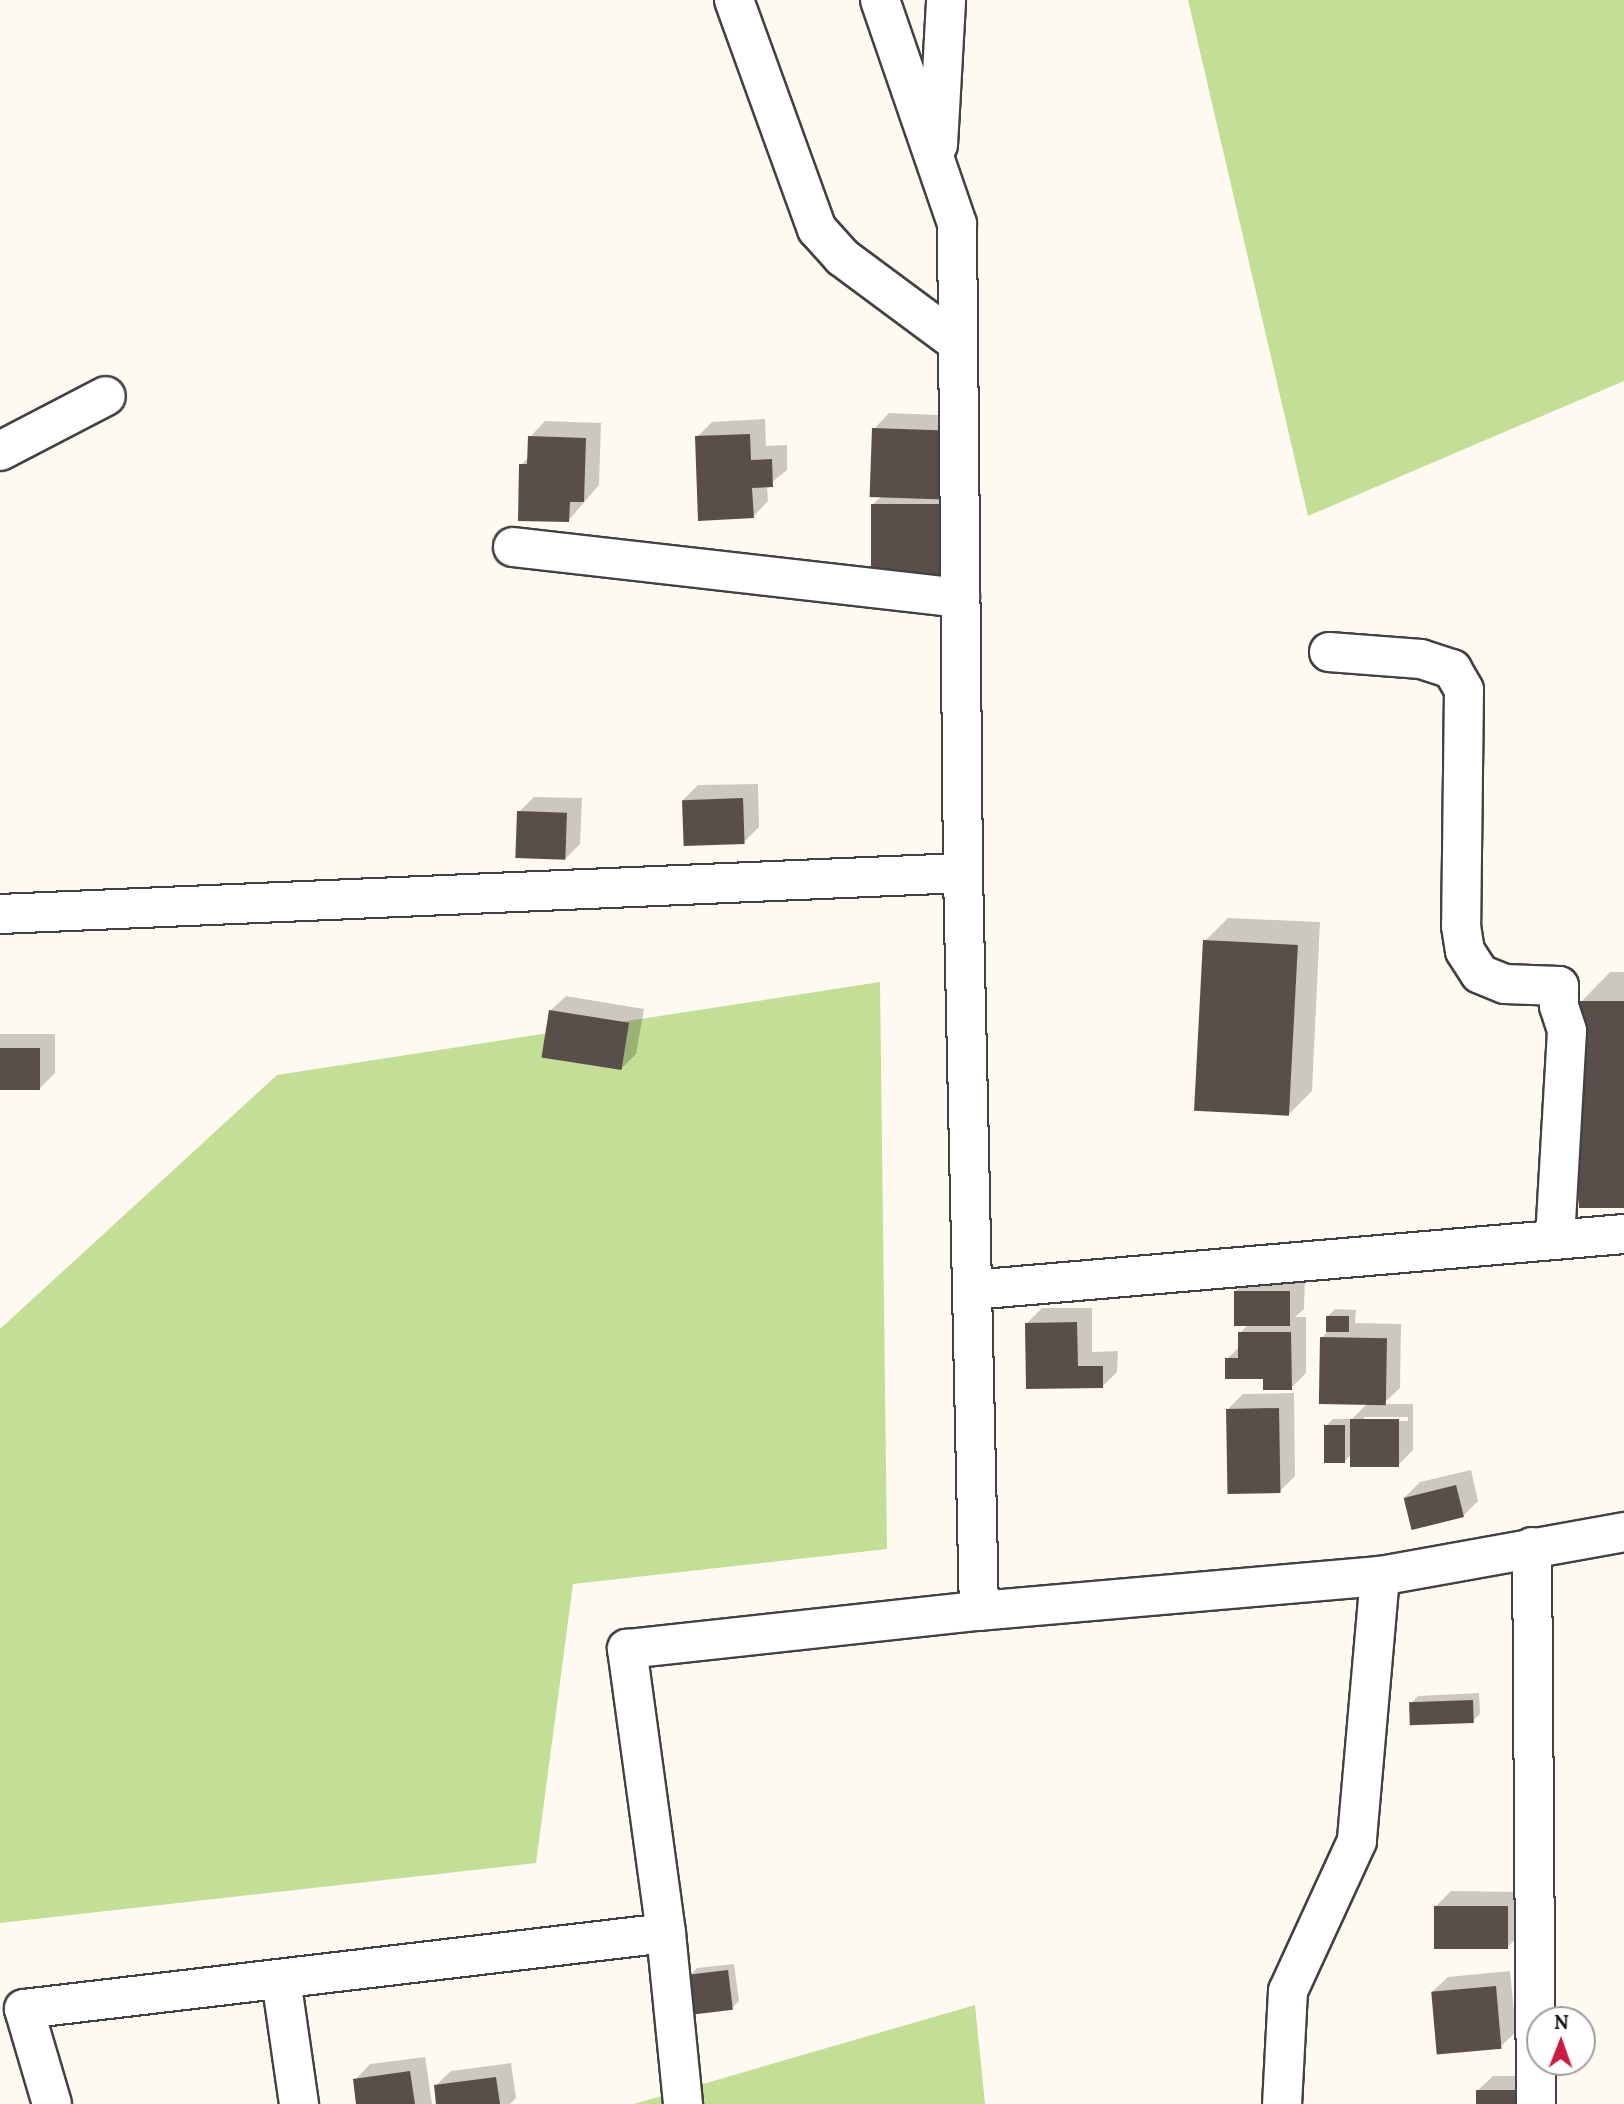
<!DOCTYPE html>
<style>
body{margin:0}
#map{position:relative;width:1624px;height:2104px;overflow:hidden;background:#fffaf1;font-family:Lora,serif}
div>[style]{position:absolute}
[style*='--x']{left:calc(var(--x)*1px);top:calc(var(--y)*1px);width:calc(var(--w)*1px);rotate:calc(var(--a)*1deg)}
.forest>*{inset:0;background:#c2df95}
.shadow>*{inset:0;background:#0003}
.building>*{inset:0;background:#594e4a;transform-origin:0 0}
.roads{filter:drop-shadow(2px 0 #424242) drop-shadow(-2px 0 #424242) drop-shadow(0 2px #424242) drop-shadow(0 -2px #424242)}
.minor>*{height:38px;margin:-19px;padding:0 19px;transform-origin:19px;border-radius:19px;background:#fff}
span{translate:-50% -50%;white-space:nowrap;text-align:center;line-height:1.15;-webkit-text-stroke:7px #fff;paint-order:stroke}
.north{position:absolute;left:1526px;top:2006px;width:70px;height:70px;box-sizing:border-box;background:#fff;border:2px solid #9f9f9f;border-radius:50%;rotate:1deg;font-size:19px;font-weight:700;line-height:28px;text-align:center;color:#0f0f0f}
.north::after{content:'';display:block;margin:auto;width:24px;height:32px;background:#cb1b40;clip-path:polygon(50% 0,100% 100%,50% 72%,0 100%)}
</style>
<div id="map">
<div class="forest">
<i style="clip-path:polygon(1188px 0,1624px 0,1624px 381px,1308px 516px)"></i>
<i style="clip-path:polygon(880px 982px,887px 1549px,573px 1584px,536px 1863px,0 1923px,0 1329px,277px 1075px)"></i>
<i style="clip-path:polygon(975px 2005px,985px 2104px,634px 2104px)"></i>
</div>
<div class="shadow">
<i style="clip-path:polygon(889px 413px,961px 416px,960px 564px,873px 504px,882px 496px,874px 429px)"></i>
<i style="clip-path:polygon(765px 419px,766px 446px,787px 445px,787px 470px,767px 486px,768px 501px,753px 517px,697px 437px,712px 422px)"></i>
<i style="clip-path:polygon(545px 421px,601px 423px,599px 485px,568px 521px,521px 465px,529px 457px,530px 437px)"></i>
<i style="clip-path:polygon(758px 784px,759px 827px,744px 842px,683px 800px,698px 785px)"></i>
<i style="clip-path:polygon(534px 797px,582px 798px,580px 844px,565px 859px,519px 812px)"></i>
<i style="clip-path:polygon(1228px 918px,1320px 922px,1312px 1091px,1289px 1114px,1205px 941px)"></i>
<i style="clip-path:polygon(1610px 972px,1624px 972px,1624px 1205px,1581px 1002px)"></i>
<i style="clip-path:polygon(566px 996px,644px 1009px,636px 1054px,621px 1069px,550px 1011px)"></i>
<i style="clip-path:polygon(0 1034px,55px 1034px,55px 1073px,40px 1088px,0 1088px)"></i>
<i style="clip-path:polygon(1250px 1276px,1305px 1277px,1304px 1309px,1295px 1317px,1306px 1317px,1306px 1373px,1291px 1388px,1227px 1359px,1240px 1346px,1240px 1333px,1249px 1324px,1235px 1292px)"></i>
<i style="clip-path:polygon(1042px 1308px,1092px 1308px,1092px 1352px,1118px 1351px,1117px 1372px,1102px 1387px,1027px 1323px)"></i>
<i style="clip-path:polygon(evenodd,1335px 1309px,1356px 1310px,1355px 1323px,1401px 1324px,1400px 1388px,1383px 1404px,1413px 1404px,1413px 1450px,1398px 1465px,1352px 1454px,1344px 1462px,1326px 1426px,1333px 1419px,1352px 1419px,1368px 1403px,1322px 1338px,1327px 1332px,1327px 1317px,1335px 1309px,1364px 1417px,1408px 1417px,1408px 1421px,1364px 1421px,1364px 1417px)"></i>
<i style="clip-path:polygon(1294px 1393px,1295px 1476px,1280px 1491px,1228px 1409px,1243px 1394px)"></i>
<i style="clip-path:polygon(1471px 1470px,1478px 1501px,1463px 1516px,1405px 1497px,1420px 1482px)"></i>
<i style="clip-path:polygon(1479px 1693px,1480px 1714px,1473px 1721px,1411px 1703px,1418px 1696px)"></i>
<i style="clip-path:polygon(1451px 1891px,1522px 1892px,1522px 1932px,1507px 1948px,1436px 1906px)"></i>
<i style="clip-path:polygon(734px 1964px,739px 2001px,732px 2008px,690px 1976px,697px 1968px)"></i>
<i style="clip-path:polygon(1510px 1971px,1516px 2032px,1500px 2047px,1432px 1992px,1448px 1977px)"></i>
<i style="clip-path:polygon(425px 2057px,432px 2104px,358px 2104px,355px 2080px,370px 2064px)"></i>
<i style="clip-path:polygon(511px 2063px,516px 2098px,510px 2104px,438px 2104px,435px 2086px,451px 2071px)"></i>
<i style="clip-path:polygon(1493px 2076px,1532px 2076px,1532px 2104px,1478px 2104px,1477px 2091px)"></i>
</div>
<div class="building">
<i style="left:872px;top:428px;width:74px;height:69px;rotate:2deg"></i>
<i style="clip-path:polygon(750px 434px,751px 460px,772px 459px,773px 487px,752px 488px,754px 518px,698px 521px,695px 436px)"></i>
<i style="clip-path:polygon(528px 436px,586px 438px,584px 502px,570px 502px,569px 522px,518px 521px,519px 464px,527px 464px)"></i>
<i style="left:871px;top:504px;width:75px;height:77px"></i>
<i style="left:743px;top:798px;width:46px;height:61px;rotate:88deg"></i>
<i style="left:517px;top:811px;width:50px;height:47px;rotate:2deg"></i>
<i style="left:1203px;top:940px;width:95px;height:171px;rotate:3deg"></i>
<i style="left:1579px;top:1001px;width:45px;height:207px"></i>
<i style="left:549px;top:1010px;width:81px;height:48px;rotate:9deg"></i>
<i style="left:0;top:1048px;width:40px;height:42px"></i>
<i style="left:1234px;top:1291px;width:56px;height:35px"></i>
<i style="left:1326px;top:1316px;width:23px;height:16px"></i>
<i style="clip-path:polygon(1077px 1322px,1078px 1366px,1103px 1366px,1103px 1388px,1026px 1389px,1025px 1323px)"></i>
<i style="clip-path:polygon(1238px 1332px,1291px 1332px,1292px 1390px,1263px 1390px,1263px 1379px,1225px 1379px,1225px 1358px,1238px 1358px)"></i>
<i style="left:1320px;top:1337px;width:67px;height:67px;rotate:1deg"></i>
<i style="left:1279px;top:1408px;width:85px;height:53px;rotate:89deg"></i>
<i style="left:1350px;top:1419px;width:49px;height:48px"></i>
<i style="left:1345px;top:1425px;width:38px;height:21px;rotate:90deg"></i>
<i style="left:1456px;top:1485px;width:33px;height:54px;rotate:76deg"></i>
<i style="left:1473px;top:1700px;width:23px;height:64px;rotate:88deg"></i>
<i style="left:1434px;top:1906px;width:74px;height:43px"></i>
<i style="left:728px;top:1970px;width:40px;height:40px;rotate:83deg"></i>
<i style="left:1496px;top:1986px;width:63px;height:65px;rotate:85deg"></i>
<i style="clip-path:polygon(410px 2071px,415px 2104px,356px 2104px,353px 2079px)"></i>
<i style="clip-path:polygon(496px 2077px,500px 2104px,436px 2104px,434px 2085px)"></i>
<i style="left:1476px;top:2090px;width:41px;height:14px"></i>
</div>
<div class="roads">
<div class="minor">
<i style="--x:734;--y:0;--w:244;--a:70.1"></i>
<i style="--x:817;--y:229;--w:38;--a:48"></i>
<i style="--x:842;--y:257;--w:144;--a:36.6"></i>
<i style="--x:880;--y:0;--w:237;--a:71"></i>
<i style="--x:957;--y:224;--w:649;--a:89.47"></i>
<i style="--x:938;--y:145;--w:145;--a:-86.8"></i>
<i style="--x:0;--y:451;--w:119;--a:-27.4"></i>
<i style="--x:513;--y:547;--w:450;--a:6.5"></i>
<i style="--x:1329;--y:652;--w:92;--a:4.4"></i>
<i style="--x:1421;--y:659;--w:33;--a:18"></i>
<i style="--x:1452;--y:669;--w:24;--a:60"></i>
<i style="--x:1464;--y:690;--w:236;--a:90.7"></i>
<i style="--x:1461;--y:926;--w:25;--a:81"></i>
<i style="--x:1465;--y:951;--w:27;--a:57"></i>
<i style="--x:1480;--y:974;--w:27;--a:22"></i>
<i style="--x:1505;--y:984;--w:54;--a:2.1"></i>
<i style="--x:1559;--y:986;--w:20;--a:90"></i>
<i style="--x:1559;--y:1006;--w:26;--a:72"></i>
<i style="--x:1567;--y:1031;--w:206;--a:93.3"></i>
<i style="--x:0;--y:914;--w:964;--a:-2.44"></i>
<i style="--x:963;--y:873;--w:738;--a:88.76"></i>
<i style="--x:979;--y:1611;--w:403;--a:-5"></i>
<i style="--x:1380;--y:1576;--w:266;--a:95"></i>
<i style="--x:1357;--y:1841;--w:165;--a:114.7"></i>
<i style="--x:1288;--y:1991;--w:113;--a:93"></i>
<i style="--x:972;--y:1290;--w:654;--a:-4.91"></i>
<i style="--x:1532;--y:1547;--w:557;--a:89.59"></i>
<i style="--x:1380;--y:1576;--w:248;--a:-10.2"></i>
<i style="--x:666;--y:1933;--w:172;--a:84.3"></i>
<i style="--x:281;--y:1979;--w:126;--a:81.8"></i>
<i style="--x:52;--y:2104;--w:99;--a:-106.4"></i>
<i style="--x:24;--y:2009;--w:646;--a:-6.75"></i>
<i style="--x:666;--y:1933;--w:287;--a:-97.8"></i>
<i style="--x:627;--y:1649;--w:354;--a:-6.2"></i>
</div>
</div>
<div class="north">N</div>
</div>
